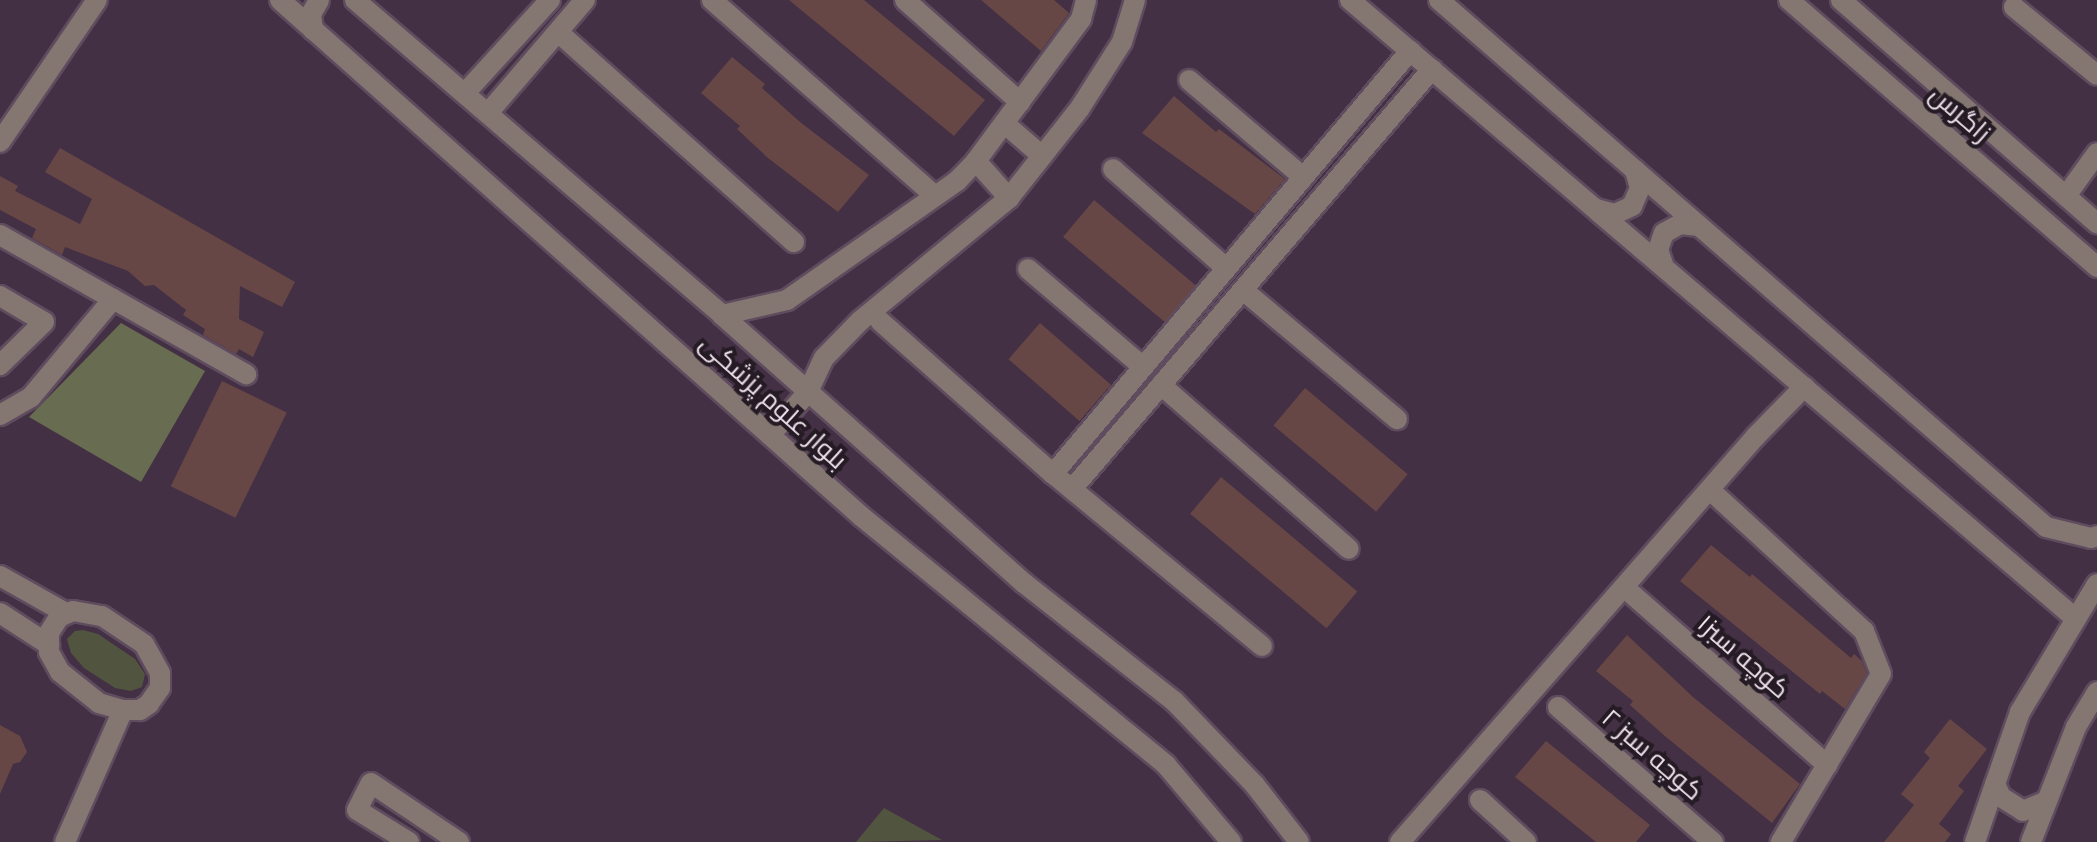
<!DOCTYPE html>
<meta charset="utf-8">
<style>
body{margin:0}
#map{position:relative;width:2097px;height:842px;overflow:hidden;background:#443044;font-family:"Fira Sans Condensed",Cairo,sans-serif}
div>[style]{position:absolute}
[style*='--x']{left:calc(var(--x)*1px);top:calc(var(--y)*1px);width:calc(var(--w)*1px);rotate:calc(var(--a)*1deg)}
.green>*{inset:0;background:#51553f}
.forest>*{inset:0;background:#686d51}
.building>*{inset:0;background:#664746;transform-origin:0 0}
.roads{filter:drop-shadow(2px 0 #5f4c5f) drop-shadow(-2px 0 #5f4c5f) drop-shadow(0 2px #5f4c5f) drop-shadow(0 -2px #5f4c5f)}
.minor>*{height:20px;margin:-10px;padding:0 10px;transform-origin:10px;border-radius:10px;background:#847671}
span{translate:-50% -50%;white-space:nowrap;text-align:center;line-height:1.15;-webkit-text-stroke:8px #251b24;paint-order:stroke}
.street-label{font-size:26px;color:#efe2ee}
</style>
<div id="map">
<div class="green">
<i style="clip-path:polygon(83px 630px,98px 634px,135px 659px,145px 674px,142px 687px,131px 691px,115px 688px,84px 668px,71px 653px,67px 639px,75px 631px)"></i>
<i style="clip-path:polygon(884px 808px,942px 840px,856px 842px)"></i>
</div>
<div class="forest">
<i style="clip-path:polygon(121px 323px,205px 371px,141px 482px,29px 417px)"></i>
</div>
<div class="building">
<i style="clip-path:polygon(789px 0,864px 0,985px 100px,954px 136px)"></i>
<i style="clip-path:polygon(981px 0,1054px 0,1069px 13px,1041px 51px)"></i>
<i style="clip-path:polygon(732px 57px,765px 84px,762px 88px,800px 122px,869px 175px,838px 212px,768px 158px,737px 129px,740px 126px,701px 93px)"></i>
<i style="clip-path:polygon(1174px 96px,1216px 132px,1219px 129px,1285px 179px,1255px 214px,1142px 133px)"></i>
<i style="clip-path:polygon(60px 148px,295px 282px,282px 307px,240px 286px,239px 319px,264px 332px,253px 357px,239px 349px,236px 354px,203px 335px,205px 329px,183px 315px,186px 310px,154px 285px,145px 286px,128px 271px,65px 247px,62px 255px,32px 238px,36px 229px,0 210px,0 176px,18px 186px,15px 191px,80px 224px,92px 199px,45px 172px)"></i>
<i style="left:1094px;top:200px;width:133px;height:48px;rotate:40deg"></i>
<i style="left:1040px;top:323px;width:94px;height:48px;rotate:41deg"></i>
<i style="left:222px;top:381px;width:72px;height:117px;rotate:26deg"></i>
<i style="left:1305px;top:388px;width:134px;height:49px;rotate:40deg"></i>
<i style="left:1221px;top:477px;width:178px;height:48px;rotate:40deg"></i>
<i style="clip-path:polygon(1711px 545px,1750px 577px,1752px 574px,1851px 658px,1854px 654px,1862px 661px,1867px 673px,1845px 709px,1822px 691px,1820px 694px,1680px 581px)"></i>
<i style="clip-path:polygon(1627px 635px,1693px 697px,1800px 784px,1772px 823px,1666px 737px,1630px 705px,1633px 701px,1596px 671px)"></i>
<i style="clip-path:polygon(1950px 719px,1987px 749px,1958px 786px,1964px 791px,1939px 824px,1951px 834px,1945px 842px,1884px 842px,1914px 805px,1901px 794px,1930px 758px,1924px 752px)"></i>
<i style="clip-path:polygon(0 725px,20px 736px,27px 752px,20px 762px,13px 764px,0 794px)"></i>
<i style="clip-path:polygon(1546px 741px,1650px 825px,1636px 842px,1596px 842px,1515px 777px)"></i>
</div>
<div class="roads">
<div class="minor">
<i style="--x:280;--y:0;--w:777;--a:41.61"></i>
<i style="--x:861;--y:516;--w:394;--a:39.2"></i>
<i style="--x:1166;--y:765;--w:101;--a:49.8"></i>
<i style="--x:355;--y:0;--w:484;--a:40.6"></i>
<i style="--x:722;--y:315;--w:404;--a:41.6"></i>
<i style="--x:1024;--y:583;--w:191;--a:38.2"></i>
<i style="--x:1174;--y:701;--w:115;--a:46.1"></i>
<i style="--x:1254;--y:784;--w:73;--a:52.2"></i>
<i style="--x:712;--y:0;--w:297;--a:41.3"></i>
<i style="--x:905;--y:0;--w:154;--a:41.6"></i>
<i style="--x:1350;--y:0;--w:954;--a:40.45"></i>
<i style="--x:1439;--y:0;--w:804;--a:40.96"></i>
<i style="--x:2046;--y:527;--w:46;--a:13.7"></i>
<i style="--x:2091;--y:538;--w:6;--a:-18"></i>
<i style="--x:1789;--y:0;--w:408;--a:40.9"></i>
<i style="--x:1841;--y:0;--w:340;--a:41.1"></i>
<i style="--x:2014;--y:7;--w:107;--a:39.3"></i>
<i style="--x:313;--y:30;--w:16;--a:-97"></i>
<i style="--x:311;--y:14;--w:16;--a:-60"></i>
<i style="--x:558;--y:32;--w:316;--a:41.7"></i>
<i style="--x:1189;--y:80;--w:150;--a:40.4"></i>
<i style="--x:465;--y:93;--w:126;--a:-47.6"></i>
<i style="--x:488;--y:113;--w:149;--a:-49.4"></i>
<i style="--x:1004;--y:123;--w:50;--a:41"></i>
<i style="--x:0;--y:142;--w:172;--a:-55.7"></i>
<i style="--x:976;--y:161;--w:50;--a:48.3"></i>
<i style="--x:1113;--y:169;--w:150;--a:41.2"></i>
<i style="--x:2066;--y:196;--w:53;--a:-54.2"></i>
<i style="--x:1596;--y:209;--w:20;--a:15"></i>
<i style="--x:1615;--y:214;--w:19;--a:-25"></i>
<i style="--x:1632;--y:206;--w:20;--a:-66"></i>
<i style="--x:1640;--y:188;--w:19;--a:-106"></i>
<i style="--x:0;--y:235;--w:283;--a:29.5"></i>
<i style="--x:1664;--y:267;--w:18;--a:-109"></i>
<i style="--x:1658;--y:250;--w:18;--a:-71"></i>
<i style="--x:1664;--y:233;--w:18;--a:-29"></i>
<i style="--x:1680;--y:224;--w:19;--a:6"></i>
<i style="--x:1028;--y:269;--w:151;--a:40.4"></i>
<i style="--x:1243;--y:290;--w:201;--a:40"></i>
<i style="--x:0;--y:296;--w:51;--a:30.6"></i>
<i style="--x:44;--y:322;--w:62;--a:135.7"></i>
<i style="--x:722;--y:315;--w:67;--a:-13"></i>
<i style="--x:787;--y:300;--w:208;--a:-35"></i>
<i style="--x:957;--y:181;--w:28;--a:-46"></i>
<i style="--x:976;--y:161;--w:177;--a:-53.5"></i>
<i style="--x:1081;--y:19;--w:20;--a:-75"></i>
<i style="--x:880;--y:321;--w:231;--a:41.5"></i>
<i style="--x:1161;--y:385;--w:249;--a:41.1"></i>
<i style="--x:0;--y:415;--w:36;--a:-30"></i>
<i style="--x:31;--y:397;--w:128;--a:-50.1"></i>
<i style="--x:770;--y:435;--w:57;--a:-48.5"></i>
<i style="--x:808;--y:392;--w:38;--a:-65"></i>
<i style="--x:824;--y:358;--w:52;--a:-45.8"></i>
<i style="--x:860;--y:321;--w:193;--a:-39.5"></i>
<i style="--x:1009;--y:198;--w:115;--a:-51.7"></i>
<i style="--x:1080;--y:108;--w:78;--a:-57.5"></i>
<i style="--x:1122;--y:42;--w:44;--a:-72.8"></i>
<i style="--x:1072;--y:489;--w:553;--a:-49.4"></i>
<i style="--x:1710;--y:490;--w:209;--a:42.5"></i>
<i style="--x:1864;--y:631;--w:46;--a:68.4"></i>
<i style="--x:1881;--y:674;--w:196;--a:120.8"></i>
<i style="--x:0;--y:576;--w:76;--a:29.3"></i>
<i style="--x:1625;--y:588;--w:269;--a:41.2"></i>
<i style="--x:73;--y:611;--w:29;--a:10"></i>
<i style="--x:102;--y:616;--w:50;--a:33.7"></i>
<i style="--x:144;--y:644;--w:33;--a:61"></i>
<i style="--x:160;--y:673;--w:15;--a:90"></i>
<i style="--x:160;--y:688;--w:19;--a:125"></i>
<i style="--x:149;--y:704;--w:11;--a:146"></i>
<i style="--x:140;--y:710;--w:17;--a:180"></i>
<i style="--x:123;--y:710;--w:25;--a:-164"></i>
<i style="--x:99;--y:703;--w:50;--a:-141.5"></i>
<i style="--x:60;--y:672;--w:23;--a:-119"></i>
<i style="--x:49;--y:652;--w:19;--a:-90"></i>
<i style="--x:49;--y:633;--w:19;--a:-58"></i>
<i style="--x:59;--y:617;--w:15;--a:-23"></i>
<i style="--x:0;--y:613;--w:59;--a:33.1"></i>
<i style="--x:1262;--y:646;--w:271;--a:-140.5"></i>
<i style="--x:1053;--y:474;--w:554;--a:-49.84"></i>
<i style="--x:1558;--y:707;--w:206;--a:41.1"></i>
<i style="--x:1995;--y:784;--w:14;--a:65"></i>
<i style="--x:2001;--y:797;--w:26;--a:32"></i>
<i style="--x:2023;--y:811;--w:26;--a:-23"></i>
<i style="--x:1480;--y:800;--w:62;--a:42.4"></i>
<i style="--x:65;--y:842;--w:144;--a:-66.3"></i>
<i style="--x:409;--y:842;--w:61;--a:-148.4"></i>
<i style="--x:357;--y:810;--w:30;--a:-63"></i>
<i style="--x:371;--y:783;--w:106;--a:33.8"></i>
<i style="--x:1400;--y:842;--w:540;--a:-48.75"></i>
<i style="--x:1756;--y:436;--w:69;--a:-45.6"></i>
<i style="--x:1975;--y:842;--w:138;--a:-70.9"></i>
<i style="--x:2020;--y:712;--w:149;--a:-59"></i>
<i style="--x:2031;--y:842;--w:123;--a:-68.6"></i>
<i style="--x:2076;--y:727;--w:41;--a:-59"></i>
</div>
</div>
<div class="street-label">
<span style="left:1960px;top:114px;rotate:41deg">زاگرس</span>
<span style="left:773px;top:402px;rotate:42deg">بلوار علوم پزشکی</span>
<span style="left:1743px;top:657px;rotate:41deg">کوچه سبز۱</span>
<span style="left:1652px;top:755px;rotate:41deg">کوچه سبز ۲</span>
</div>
</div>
